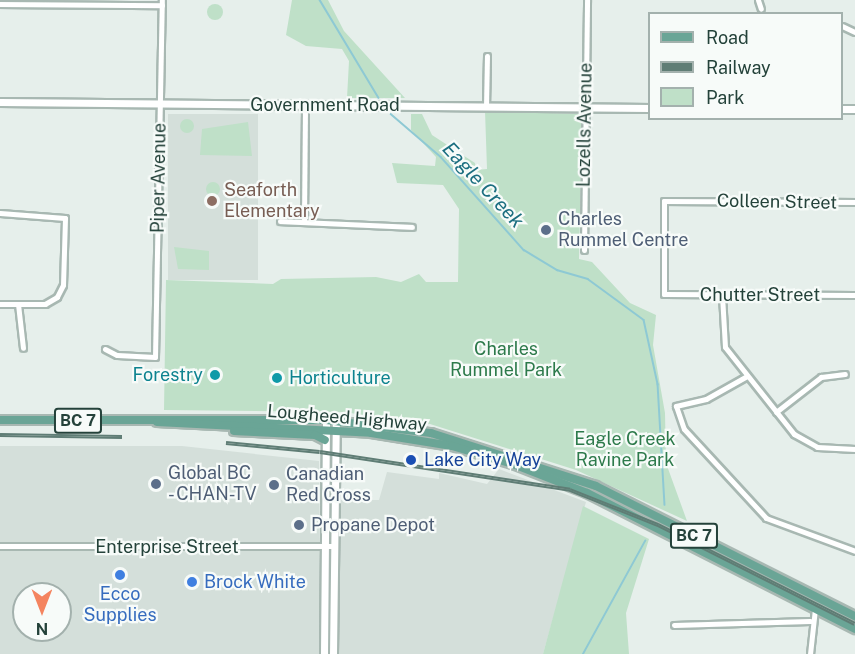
<!DOCTYPE html>
<style>
body{margin:0}
#map{position:relative;width:855px;height:654px;overflow:hidden;background:#e6efeb;font-family:"Public Sans",sans-serif}
div>[style]{position:absolute}
[style*='--x']{left:calc(var(--x)*1px);top:calc(var(--y)*1px);width:calc(var(--w)*1px);rotate:calc(var(--a)*1deg)}
.built>*{inset:0;background:#d4dfda;transform-origin:0 0}
.green>*{inset:0;background:#bfe0c8}
.round{border-radius:50%}
.stream>*{height:1.5px;margin:-0.75px;padding:0 0.75px;transform-origin:0.75px;border-radius:0.75px;background:#8ec9d4}
.roads{filter:drop-shadow(2px 0 #a8b8b2) drop-shadow(-2px 0 #a8b8b2) drop-shadow(0 2px #a8b8b2) drop-shadow(0 -2px #a8b8b2)}
.minor>*{height:5px;margin:-2.5px;padding:0 2.5px;transform-origin:2.5px;border-radius:2.5px;background:#fff}
.tertiary>*{height:7px;margin:-3.5px;padding:0 3.5px;transform-origin:3.5px;border-radius:3.5px;background:#fff}
.primary>*{height:8px;margin:-4px;padding:0 4px;transform-origin:4px;border-radius:4px;background:#6aa596}
.rail>*{height:4px;margin-top:-2px;transform-origin:0;background:repeating-linear-gradient(90deg,#f7fbf9 0 4.5px,#5f7d75 0 9px);box-sizing:border-box;border-block:2px solid #5f7d75}
.dots>*{width:16px;height:16px;translate:-50% -50%;box-sizing:border-box;border:3px solid #f7fbf9;border-radius:50%}
span{translate:-50% -50%;white-space:nowrap;text-align:center;line-height:1.15;-webkit-text-stroke:4.5px #f7fbf9;paint-order:stroke}
.shield-label span{padding:2px 4px;background:#f7fbf9;border:2px solid;border-radius:4px;-webkit-text-stroke-width:0}
.shield-label{font-size:16px;color:#24423a;font-weight:700}
.street-label{font-size:18px;color:#24423a}
.education-label{font-size:18px;color:#785e54}
.left{translate:0 -50%;text-align:left}
.service-label{font-size:18px;color:#4e5e75}
.park-label{font-size:18px;color:#2d7a4b}
.culture-label{font-size:18px;color:#0d838f}
.right{translate:-100% -50%;text-align:right}
.transit-label{font-size:18px;color:#164399}
.shop-label{font-size:18px;color:#366cbe}
.water-label{font-size:20px;color:#1c6f80;font-style:italic}
.legend{position:absolute;left:648px;top:12px;width:195px;height:108px;box-sizing:border-box;background:#f7fbf9;border:2px solid #a3b1ad;margin:0;padding:8px 10px;list-style:none;font-size:18px;color:#24423a}
.legend li{display:flex;align-items:center;gap:12px;height:30px}
.legend b{width:30px;border:2px solid #a3b1ad}
.north{position:absolute;left:12px;top:582px;width:60px;height:60px;box-sizing:border-box;background:#f7fbf9;border:2px solid #a3b1ad;border-radius:50%;rotate:180deg;font-size:16px;font-weight:700;line-height:24px;text-align:center;color:#24423a}
.north::after{content:'';display:block;margin:auto;width:21px;height:27px;background:#f4845f;clip-path:polygon(50% 0,100% 100%,50% 72%,0 100%)}
</style>
<div id="map">
<div class="built">
<i style="left:168px;top:114px;width:90px;height:166px"></i>
<i style="clip-path:polygon(evenodd,0 446px,182px 446px,319px 461px,321px 654px,0 654px,0 446px,24px 594px,60px 594px,60px 630px,24px 630px,24px 594px)"></i>
<i style="clip-path:polygon(499px 469px,586px 502px,543px 654px,337px 654px,339px 500px,379px 500px,387px 472px,439px 479px,439px 473px,487px 484px)"></i>
</div>
<div class="green">
<i style="clip-path:polygon(292px 0,328px 0,344px 31px,405px 98px,347px 98px,349px 61px,342px 49px,306px 46px,286px 35px)"></i>
<i class="round" style="left:207px;top:4px;width:16px;height:16px"></i>
<i style="clip-path:polygon(485px 111px,582px 114px,579px 259px,592px 262px,630px 303px,656px 315px,653px 345px,665px 413px,666px 463px,687px 521px,576px 470px,430px 424px,343px 412px,164px 410px,166px 280px,273px 284px,281px 279px,376px 277px,401px 282px,419px 274px,426px 282px,458px 282px,459px 209px,443px 185px,397px 183px,392px 163px,435px 166px,436px 157px,411px 130px,411px 114px,422px 114px,432px 135px,475px 163px,476px 170px,487px 169px)"></i>
<i class="round" style="left:180px;top:119px;width:14px;height:14px"></i>
<i style="clip-path:polygon(248px 122px,252px 156px,200px 155px,202px 129px)"></i>
<i class="round" style="left:206px;top:182px;width:14px;height:14px"></i>
<i style="clip-path:polygon(174px 247px,209px 251px,209px 270px,178px 269px)"></i>
<i style="clip-path:polygon(583px 506px,649px 539px,626px 613px,629px 654px,543px 654px)"></i>
</div>
<div class="stream">
<i style="--x:320;--y:0;--w:114;--a:59"></i>
<i style="--x:391;--y:114;--w:66;--a:40.7"></i>
<i style="--x:441;--y:157;--w:125;--a:48.3"></i>
<i style="--x:524;--y:250;--w:39;--a:31"></i>
<i style="--x:557;--y:270;--w:32;--a:16"></i>
<i style="--x:588;--y:279;--w:69;--a:36.2"></i>
<i style="--x:644;--y:320;--w:66;--a:77.7"></i>
<i style="--x:658;--y:384;--w:121;--a:86.7"></i>
<i style="--x:583;--y:654;--w:129;--a:-61.2"></i>
</div>
<div class="roads">
<div class="minor">
<i style="--x:758;--y:0;--w:9;--a:72"></i>
<i style="--x:0;--y:4;--w:162;--a:0.4"></i>
<i style="--x:842;--y:26;--w:14;--a:25"></i>
<i style="--x:486;--y:107;--w:51;--a:-88.9"></i>
<i style="--x:855;--y:202;--w:191;--a:-179.7"></i>
<i style="--x:664;--y:201;--w:93;--a:90"></i>
<i style="--x:664;--y:294;--w:191;--a:0.3"></i>
<i style="--x:0;--y:213;--w:65;--a:4.4"></i>
<i style="--x:65;--y:218;--w:67;--a:91.7"></i>
<i style="--x:63;--y:285;--w:13;--a:117"></i>
<i style="--x:57;--y:297;--w:14;--a:150"></i>
<i style="--x:45;--y:304;--w:45;--a:180"></i>
<i style="--x:280;--y:221;--w:132;--a:2.6"></i>
<i style="--x:304;--y:221;--w:116;--a:-89.5"></i>
<i style="--x:584;--y:250;--w:250;--a:-89.3"></i>
<i style="--x:722;--y:295;--w:52;--a:86.7"></i>
<i style="--x:725;--y:347;--w:111;--a:51.6"></i>
<i style="--x:794;--y:434;--w:26;--a:29"></i>
<i style="--x:817;--y:447;--w:38;--a:3"></i>
<i style="--x:18;--y:304;--w:44;--a:83.5"></i>
<i style="--x:105;--y:349;--w:13;--a:27"></i>
<i style="--x:117;--y:355;--w:38;--a:3"></i>
<i style="--x:155;--y:357;--w:357;--a:-88.9"></i>
<i style="--x:747;--y:376;--w:47;--a:150.7"></i>
<i style="--x:706;--y:399;--w:31;--a:167"></i>
<i style="--x:676;--y:406;--w:24;--a:71"></i>
<i style="--x:684;--y:429;--w:121;--a:47.3"></i>
<i style="--x:766;--y:518;--w:95;--a:20.3"></i>
<i style="--x:776;--y:412;--w:57;--a:-37.9"></i>
<i style="--x:821;--y:377;--w:24;--a:-7"></i>
<i style="--x:0;--y:546;--w:334;--a:0"></i>
<i style="--x:674;--y:625;--w:136;--a:-1.7"></i>
<i style="--x:810;--y:654;--w:45;--a:-83.7"></i>
</div>
<div class="tertiary">
<i style="--x:0;--y:102;--w:650;--a:0.53"></i>
<i style="--x:842;--y:109;--w:13;--a:0"></i>
<i style="--x:324;--y:654;--w:234;--a:-89.5"></i>
<i style="--x:333;--y:654;--w:233;--a:-89.3"></i>
</div>
<div class="primary">
<i style="--x:0;--y:420;--w:326;--a:0"></i>
<i style="--x:326;--y:420;--w:106;--a:7.1"></i>
<i style="--x:431;--y:433;--w:173;--a:17.8"></i>
<i style="--x:596;--y:486;--w:290;--a:26.7"></i>
<i style="--x:157;--y:422;--w:214;--a:2.9"></i>
<i style="--x:371;--y:433;--w:82;--a:9.1"></i>
<i style="--x:452;--y:446;--w:64;--a:16.4"></i>
<i style="--x:513;--y:464;--w:79;--a:21.4"></i>
<i style="--x:587;--y:493;--w:301;--a:26.9"></i>
<i style="--x:234;--y:431;--w:81;--a:2.8"></i>
<i style="--x:315;--y:435;--w:11;--a:27"></i>
</div>
</div>
<div class="rail">
<i style="--x:0;--y:435;--w:122;--a:0.9"></i>
<i style="--x:226;--y:443;--w:94;--a:5.5"></i>
<i style="--x:320;--y:452;--w:253;--a:8.6"></i>
<i style="--x:570;--y:490;--w:95;--a:21.7"></i>
<i style="--x:658;--y:525;--w:220;--a:26.7"></i>
</div>
<div class="dots">
<i style="left:212px;top:201px;background:#8d6e63"></i>
<i style="left:546px;top:230px;background:#5c6f8a"></i>
<i style="left:215px;top:375px;background:#0f9aa8"></i>
<i style="left:277px;top:378px;background:#0f9aa8"></i>
<i style="left:411px;top:460px;background:#1a4fb4"></i>
<i style="left:156px;top:484px;background:#5c6f8a"></i>
<i style="left:274px;top:485px;background:#5c6f8a"></i>
<i style="left:299px;top:525px;background:#5c6f8a"></i>
<i style="left:120px;top:575px;background:#3f7fe0"></i>
<i style="left:192px;top:582px;background:#3f7fe0"></i>
</div>
<div class="shield-label">
<span style="left:78px;top:421px">BC 7</span>
<span style="left:694px;top:536px">BC 7</span>
</div>
<div class="street-label">
<span style="left:325px;top:105px">Government Road</span>
<span style="left:585px;top:125px;rotate:-89deg">Lozells Avenue</span>
<span style="left:159px;top:178px;rotate:-89deg">Piper Avenue</span>
<span style="left:777px;top:202px;rotate:1deg">Colleen Street</span>
<span style="left:760px;top:295px">Chutter Street</span>
<span style="left:347px;top:418px;rotate:5deg">Lougheed Highway</span>
<span style="left:167px;top:547px">Enterprise Street</span>
</div>
<div class="education-label">
<span class="left" style="left:224px;top:201px">Seaforth<br>Elementary</span>
</div>
<div class="service-label">
<span class="left" style="left:558px;top:230px">Charles<br>Rummel Centre</span>
<span class="left" style="left:168px;top:484px">Global BC<br>- CHAN-TV</span>
<span class="left" style="left:286px;top:485px">Canadian<br>Red Cross</span>
<span class="left" style="left:311px;top:525px">Propane Depot</span>
</div>
<div class="park-label">
<span style="left:506px;top:360px">Charles<br>Rummel Park</span>
<span style="left:625px;top:450px">Eagle Creek<br>Ravine Park</span>
</div>
<div class="culture-label">
<span class="right" style="left:203px;top:375px">Forestry</span>
<span class="left" style="left:289px;top:378px">Horticulture</span>
</div>
<div class="transit-label">
<span class="left" style="left:424px;top:460px">Lake City Way</span>
</div>
<div class="shop-label">
<span class="left" style="left:204px;top:582px">Brock White</span>
<span style="left:120px;top:605px">Ecco<br>Supplies</span>
</div>
<div class="water-label">
<span style="left:483px;top:185px;rotate:47deg">Eagle Creek</span>
</div>
<ul class="legend">
<li><b style="height:8px;background:#6aa596"></b>Road</li>
<li><b style="height:8px;background:#5f7d75"></b>Railway</li>
<li><b style="height:16px;background:#bfe0c8"></b>Park</li>
</ul>
<div class="north">N</div>
</div>
